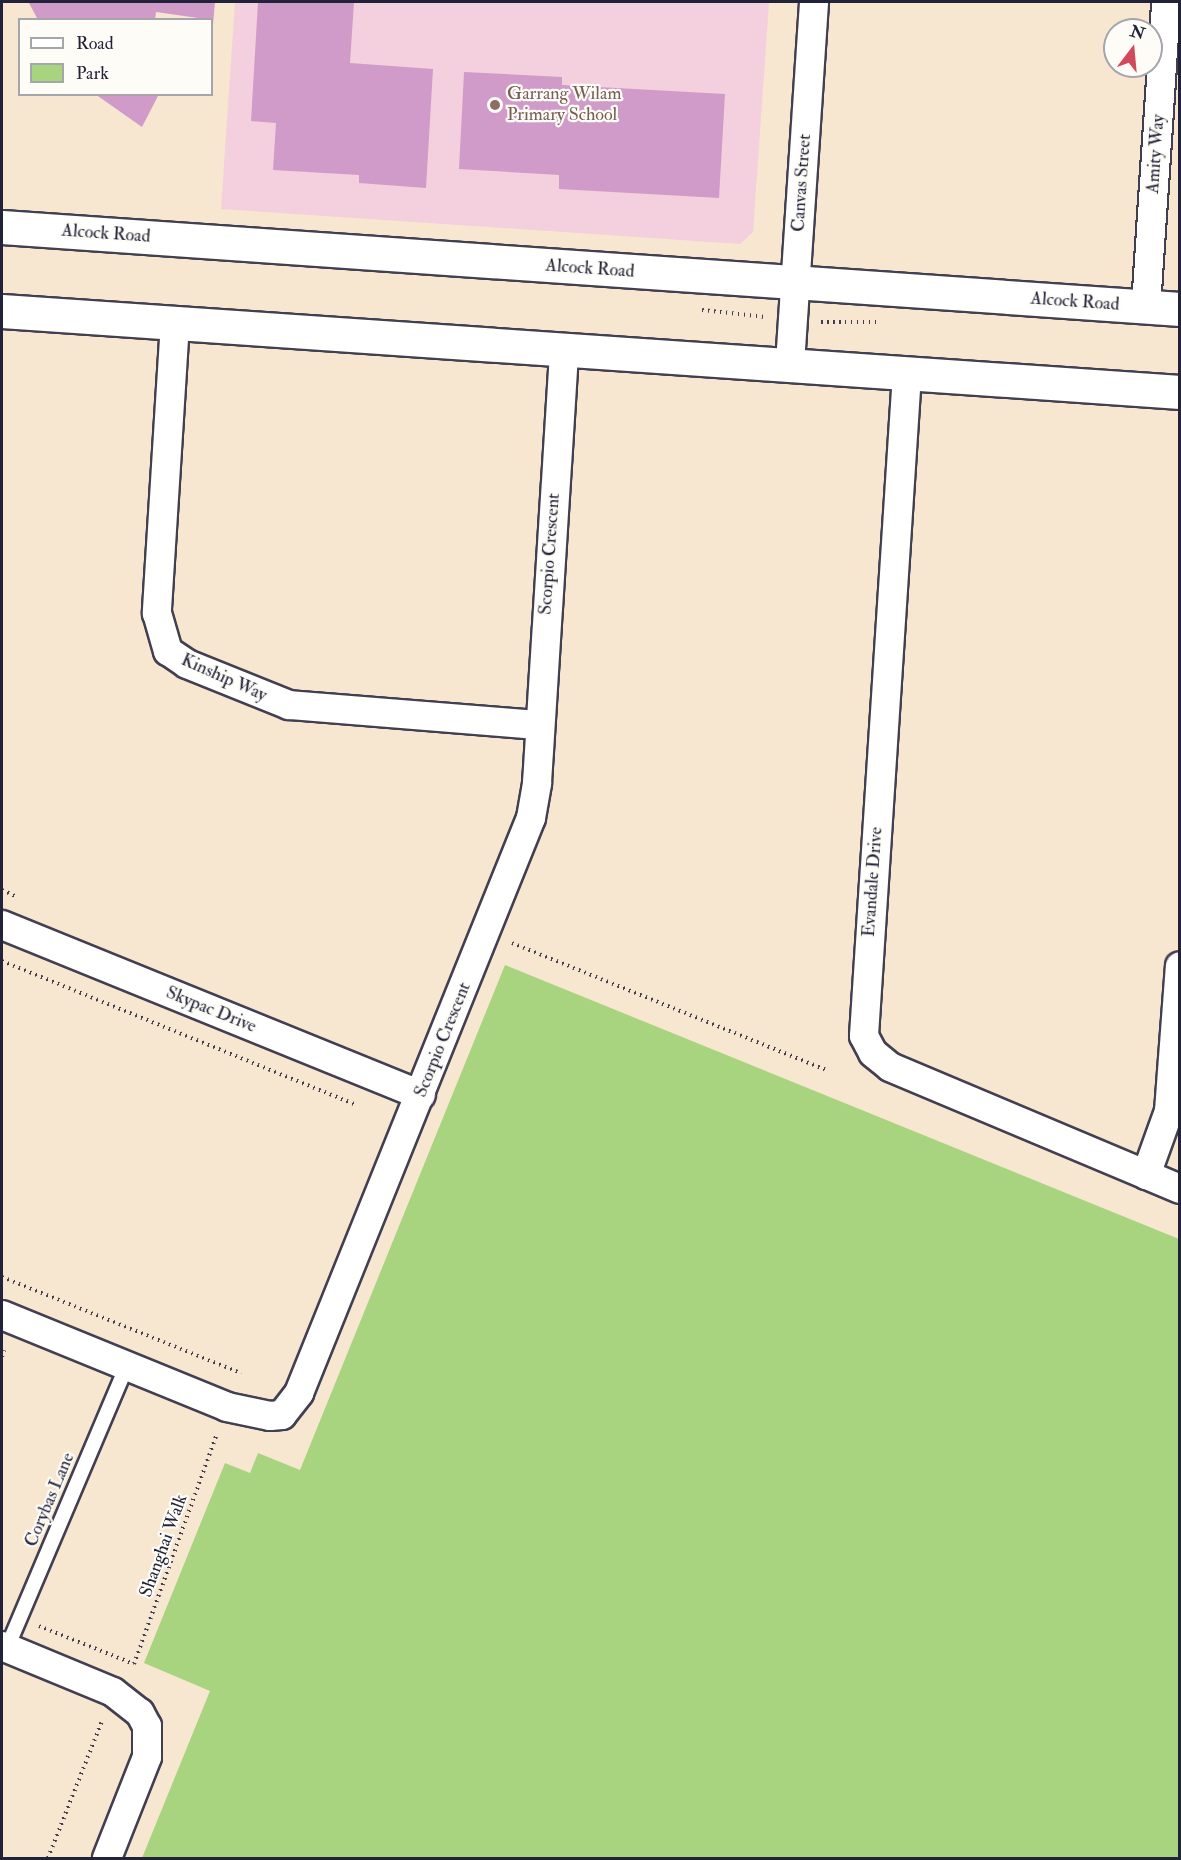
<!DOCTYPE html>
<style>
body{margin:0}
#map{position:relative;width:1181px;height:1860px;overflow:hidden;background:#f7e6d0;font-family:"IM FELL Double Pica",serif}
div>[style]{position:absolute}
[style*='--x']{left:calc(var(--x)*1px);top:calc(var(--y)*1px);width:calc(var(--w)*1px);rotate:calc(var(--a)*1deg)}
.built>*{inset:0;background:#f4cfdd}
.green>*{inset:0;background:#a8d37f}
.building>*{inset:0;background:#d19bc9}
.path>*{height:4px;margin-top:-2px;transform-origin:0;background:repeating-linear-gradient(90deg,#423f51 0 1.5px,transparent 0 6px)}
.roads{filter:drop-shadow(2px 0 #423f51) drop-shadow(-2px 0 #423f51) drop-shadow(0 2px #423f51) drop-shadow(0 -2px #423f51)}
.lane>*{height:14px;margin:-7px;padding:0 7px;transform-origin:7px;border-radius:7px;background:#fff}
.street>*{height:28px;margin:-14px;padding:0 14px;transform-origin:14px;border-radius:14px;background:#fff}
.secondary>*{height:33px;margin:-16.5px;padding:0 16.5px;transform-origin:16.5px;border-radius:16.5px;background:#fff}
.dots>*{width:16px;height:16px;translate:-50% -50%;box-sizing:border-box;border:3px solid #fdfcf7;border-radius:50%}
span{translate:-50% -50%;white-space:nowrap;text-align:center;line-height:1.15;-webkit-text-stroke:4.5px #fdfcf7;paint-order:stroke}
.education-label{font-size:18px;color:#785e54}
.left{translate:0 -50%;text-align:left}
.street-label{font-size:18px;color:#22223b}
.frame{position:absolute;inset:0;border:3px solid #22223b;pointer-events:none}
.legend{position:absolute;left:18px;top:18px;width:195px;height:78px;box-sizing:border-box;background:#fdfcf7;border:2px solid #a5a5ac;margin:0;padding:8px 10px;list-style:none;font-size:18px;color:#22223b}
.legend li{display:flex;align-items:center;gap:12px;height:30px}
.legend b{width:30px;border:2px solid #a5a5ac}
.north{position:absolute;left:1103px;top:18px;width:60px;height:60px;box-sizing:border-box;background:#fdfcf7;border:2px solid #a5a5ac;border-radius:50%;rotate:16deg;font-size:16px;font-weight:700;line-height:24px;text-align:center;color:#22223b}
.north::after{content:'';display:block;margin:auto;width:21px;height:27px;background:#d1495b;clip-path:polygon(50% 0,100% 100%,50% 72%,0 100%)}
</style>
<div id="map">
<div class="built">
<i style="clip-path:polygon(235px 2px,769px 2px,753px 232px,740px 244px,221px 209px)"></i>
</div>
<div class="green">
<i style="clip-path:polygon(505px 965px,1179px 1239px,1179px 1858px,142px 1858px,210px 1691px,144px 1663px,225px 1463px,250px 1473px,258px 1453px,300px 1470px)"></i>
</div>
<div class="building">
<i style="clip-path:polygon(215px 2px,213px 24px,212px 20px,156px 12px,155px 20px,38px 20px,29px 3px)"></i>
<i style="clip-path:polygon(258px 2px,354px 2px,350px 63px,433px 69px,426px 188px,359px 183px,359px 175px,273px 170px,276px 123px,251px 121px)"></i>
<i style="clip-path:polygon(464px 72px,562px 77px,562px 85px,725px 94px,719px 198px,559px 189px,559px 175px,459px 169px)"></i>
<i style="clip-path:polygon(95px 94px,159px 94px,142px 127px)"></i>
</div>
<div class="path">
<i style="--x:702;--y:310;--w:64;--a:6.2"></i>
<i style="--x:821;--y:322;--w:59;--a:0"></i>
<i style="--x:2;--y:890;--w:14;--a:25"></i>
<i style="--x:512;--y:943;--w:340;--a:22"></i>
<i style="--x:2;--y:961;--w:381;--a:22.1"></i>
<i style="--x:2;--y:1277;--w:258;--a:21.9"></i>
<i style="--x:2;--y:1357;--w:7;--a:-74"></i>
<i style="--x:39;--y:1626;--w:102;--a:21.8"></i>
<i style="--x:134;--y:1664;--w:242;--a:-70.2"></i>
<i style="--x:48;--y:1858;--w:147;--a:-68.5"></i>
</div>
<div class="roads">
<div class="lane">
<i style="--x:7;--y:1648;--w:307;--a:-67"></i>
</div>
<div class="street">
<i style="--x:1146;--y:306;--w:305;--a:-86.2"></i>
<i style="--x:175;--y:323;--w:291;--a:93.6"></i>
<i style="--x:157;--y:613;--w:40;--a:74"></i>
<i style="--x:168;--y:651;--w:23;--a:34"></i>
<i style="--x:187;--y:664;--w:110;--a:21.9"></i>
<i style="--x:289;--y:705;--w:251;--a:4.6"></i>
<i style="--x:790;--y:364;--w:363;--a:-86.2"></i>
<i style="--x:907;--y:374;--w:663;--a:93.72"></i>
<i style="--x:864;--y:1036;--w:19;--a:62"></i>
<i style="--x:873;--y:1053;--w:22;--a:39"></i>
<i style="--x:890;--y:1067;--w:315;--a:22.8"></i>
<i style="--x:2;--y:925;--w:452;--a:22.1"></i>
<i style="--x:1146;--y:1175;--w:68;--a:-70.2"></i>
<i style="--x:1169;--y:1111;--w:145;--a:-85.7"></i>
<i style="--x:2;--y:1315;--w:243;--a:22.2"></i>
<i style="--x:227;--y:1407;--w:44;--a:11.8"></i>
<i style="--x:270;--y:1416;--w:12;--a:-5"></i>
<i style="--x:282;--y:1415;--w:28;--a:-52"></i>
<i style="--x:299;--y:1393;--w:620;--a:-68.03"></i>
<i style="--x:531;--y:818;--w:36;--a:-80"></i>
<i style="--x:537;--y:783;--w:434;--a:-86.4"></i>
<i style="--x:2;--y:1646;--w:120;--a:22.5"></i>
<i style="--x:113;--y:1692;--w:34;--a:38"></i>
<i style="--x:140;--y:1713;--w:15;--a:62"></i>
<i style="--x:147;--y:1726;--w:31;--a:90"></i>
<i style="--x:147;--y:1757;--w:109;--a:111.6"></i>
</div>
<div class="secondary">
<i style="--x:2;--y:227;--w:1181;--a:3.98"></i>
<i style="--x:2;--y:311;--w:1181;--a:3.93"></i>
</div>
</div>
<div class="dots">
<i style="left:495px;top:105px;background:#8d6e63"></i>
</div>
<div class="education-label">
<span class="left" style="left:507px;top:105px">Garrang Wilam<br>Primary School</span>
</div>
<div class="street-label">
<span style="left:1156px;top:154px;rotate:-86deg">Amity Way</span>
<span style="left:802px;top:183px;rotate:-86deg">Canvas Street</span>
<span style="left:106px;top:234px;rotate:4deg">Alcock Road</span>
<span style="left:590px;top:269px;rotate:4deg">Alcock Road</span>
<span style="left:1075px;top:302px;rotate:4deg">Alcock Road</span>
<span style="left:550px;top:554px;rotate:-86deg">Scorpio Crescent</span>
<span style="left:224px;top:678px;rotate:24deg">Kinship Way</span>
<span style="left:873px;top:882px;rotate:-86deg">Evandale Drive</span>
<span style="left:211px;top:1010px;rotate:22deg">Skypac Drive</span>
<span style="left:443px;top:1040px;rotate:-68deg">Scorpio Crescent</span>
<span style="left:50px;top:1500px;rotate:-67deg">Corybas Lane</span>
<span style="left:164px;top:1546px;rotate:-70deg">Shanghai Walk</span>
</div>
<div class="frame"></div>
<ul class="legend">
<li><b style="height:8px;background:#fff"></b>Road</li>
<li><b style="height:16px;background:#a8d37f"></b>Park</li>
</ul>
<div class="north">N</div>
</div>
